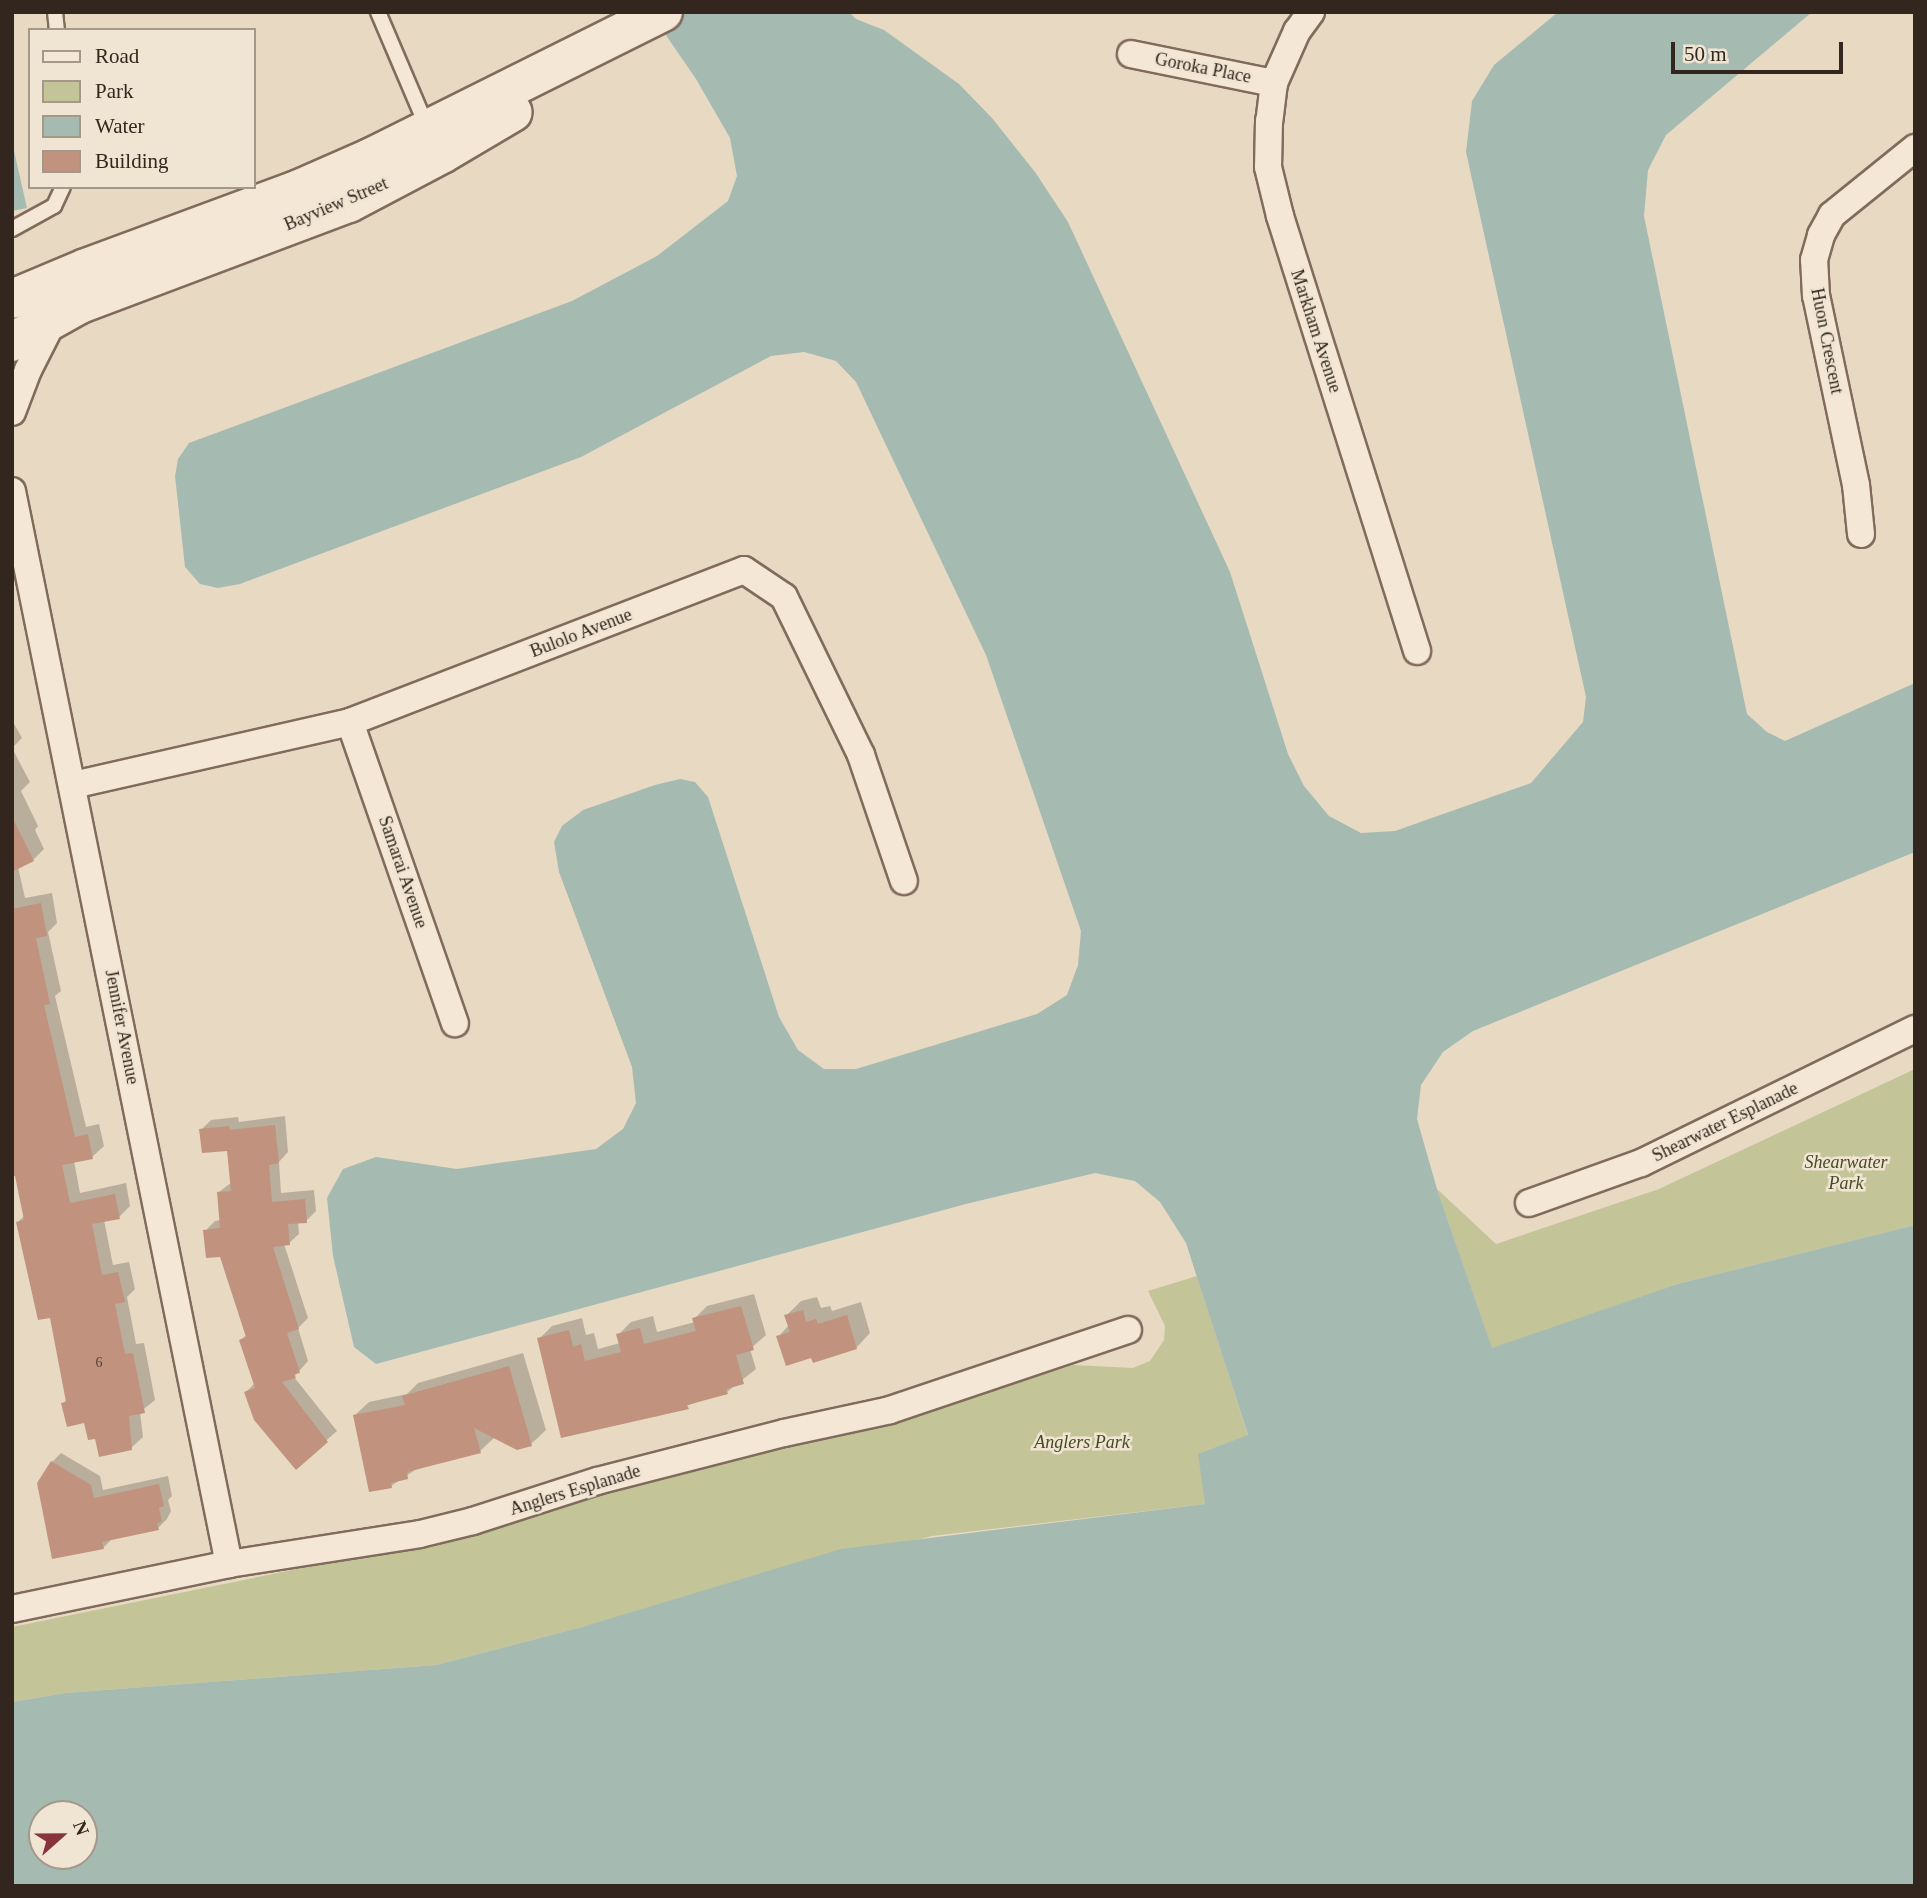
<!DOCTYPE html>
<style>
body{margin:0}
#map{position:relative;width:1927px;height:1898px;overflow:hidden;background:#e8d9c3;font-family:"Times New Roman",serif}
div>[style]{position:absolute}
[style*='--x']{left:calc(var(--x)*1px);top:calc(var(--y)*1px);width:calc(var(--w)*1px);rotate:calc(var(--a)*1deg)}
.green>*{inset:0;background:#c4c499}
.water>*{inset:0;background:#a5bbb2}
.shadow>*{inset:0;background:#0003}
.building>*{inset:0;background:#c1927e}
.roads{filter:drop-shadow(2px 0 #806b5c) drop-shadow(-2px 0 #806b5c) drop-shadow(0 2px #806b5c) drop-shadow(0 -2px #806b5c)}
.service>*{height:14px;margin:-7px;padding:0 7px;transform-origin:7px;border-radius:7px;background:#f4e7d5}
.minor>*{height:26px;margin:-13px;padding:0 13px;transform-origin:13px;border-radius:13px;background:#f4e7d5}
.secondary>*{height:38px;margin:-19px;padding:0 19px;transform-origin:19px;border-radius:19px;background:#f4e7d5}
span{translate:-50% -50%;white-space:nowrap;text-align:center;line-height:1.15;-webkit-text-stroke:5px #f0e4d2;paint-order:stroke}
.number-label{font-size:14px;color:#564136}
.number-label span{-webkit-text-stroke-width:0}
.street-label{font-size:18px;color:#32261e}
.park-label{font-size:18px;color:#464b27;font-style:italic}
.frame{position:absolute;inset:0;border:14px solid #32261e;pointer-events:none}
.legend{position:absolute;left:28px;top:28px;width:228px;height:161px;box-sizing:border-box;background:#f0e4d2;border:2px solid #a4988a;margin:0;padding:9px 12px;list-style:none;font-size:21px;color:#32261e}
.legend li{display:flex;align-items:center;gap:14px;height:35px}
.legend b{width:35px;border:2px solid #a4988a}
.north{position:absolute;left:28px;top:1800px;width:70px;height:70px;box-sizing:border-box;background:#f0e4d2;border:2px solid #a4988a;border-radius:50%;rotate:69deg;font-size:19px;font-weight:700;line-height:28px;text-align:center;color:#32261e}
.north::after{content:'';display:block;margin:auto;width:24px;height:32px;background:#87343d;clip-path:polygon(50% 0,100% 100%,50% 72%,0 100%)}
.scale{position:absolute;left:1671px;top:42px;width:172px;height:32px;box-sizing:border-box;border:4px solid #32261e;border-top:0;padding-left:9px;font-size:21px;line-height:24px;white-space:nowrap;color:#32261e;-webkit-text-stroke:5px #f0e4d2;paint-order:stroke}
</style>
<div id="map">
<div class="green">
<i style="clip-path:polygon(1915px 1069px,1915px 1225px,1677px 1284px,1492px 1349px,1437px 1189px,1496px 1244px,1659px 1189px)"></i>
<i style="clip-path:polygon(1197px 1276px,1248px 1436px,1206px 1504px,932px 1536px,436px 1665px,65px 1693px,12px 1702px,12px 1627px,450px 1538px,664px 1470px,867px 1430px,1073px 1365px,1133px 1368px,1150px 1361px,1164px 1340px,1165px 1326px,1148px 1291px)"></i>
</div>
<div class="water">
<i style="clip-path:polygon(evenodd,650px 12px,849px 12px,856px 19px,884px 30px,959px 84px,992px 118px,1035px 172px,1068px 222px,1230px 572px,1288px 754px,1304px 786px,1329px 816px,1361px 833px,1395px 831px,1531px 783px,1583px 722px,1586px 697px,1466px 152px,1472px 101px,1494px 65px,1558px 12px,1812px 12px,1666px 135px,1648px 170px,1644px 216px,1747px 714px,1767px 732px,1785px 741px,1915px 683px,1915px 852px,1473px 1031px,1443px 1052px,1421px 1085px,1417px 1119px,1437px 1189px,1492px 1348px,1677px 1284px,1915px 1225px,1915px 1886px,12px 1886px,12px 1702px,65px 1693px,436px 1665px,582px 1627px,841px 1549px,1205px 1504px,1198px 1454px,1248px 1435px,1186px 1243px,1160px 1202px,1135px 1181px,1095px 1173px,966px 1204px,376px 1364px,354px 1347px,333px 1256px,327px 1198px,343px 1169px,376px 1157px,457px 1169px,596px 1149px,623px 1129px,636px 1103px,632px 1067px,559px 872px,554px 842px,562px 826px,583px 810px,655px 785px,680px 779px,695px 782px,708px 797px,779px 1017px,798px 1050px,824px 1069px,856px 1069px,1037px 1014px,1067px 995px,1078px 965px,1081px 931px,986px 655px,856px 382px,836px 361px,804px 352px,771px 356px,581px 457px,240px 584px,218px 588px,200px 584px,185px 567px,175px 476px,178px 459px,189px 443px,572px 301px,657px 256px,728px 201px,737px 176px,730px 138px,696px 79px,650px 12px,42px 1814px,84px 1814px,84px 1856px,42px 1856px,42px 1814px)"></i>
<i style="clip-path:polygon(12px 142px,27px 208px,12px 211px)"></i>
</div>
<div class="shadow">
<i style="clip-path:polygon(12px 720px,22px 738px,12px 748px,30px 782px,21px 791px,38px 826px,35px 830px,44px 849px,33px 860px,18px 867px,25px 898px,52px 893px,57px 923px,48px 932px,61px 991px,55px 996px,86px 1127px,99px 1124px,104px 1146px,92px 1157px,74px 1161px,80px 1193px,126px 1183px,130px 1206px,119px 1217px,104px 1220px,113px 1265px,129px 1262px,135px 1289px,127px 1297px,136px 1344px,144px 1343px,155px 1400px,140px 1412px,143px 1437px,131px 1448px,96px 1437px,85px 1421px,63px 1403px,68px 1399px,51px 1316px,18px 1222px,25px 1215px,12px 1130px)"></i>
<i style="clip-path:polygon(285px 1116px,288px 1152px,279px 1162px,281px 1193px,314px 1190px,316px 1211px,306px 1221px,298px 1222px,299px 1234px,289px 1243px,284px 1244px,308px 1318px,298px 1328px,308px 1361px,294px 1377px,337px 1431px,296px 1467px,246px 1392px,255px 1383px,241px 1340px,247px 1334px,221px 1255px,205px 1231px,215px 1221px,221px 1220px,219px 1192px,232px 1182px,228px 1149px,201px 1130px,211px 1120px,238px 1117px,239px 1122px)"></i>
<i style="clip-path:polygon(754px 1294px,766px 1335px,750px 1349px,756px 1369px,727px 1392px,654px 1417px,539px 1339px,552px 1326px,582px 1318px,586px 1335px,594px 1333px,598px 1349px,620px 1343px,618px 1335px,631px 1322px,653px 1316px,657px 1332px,695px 1322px,694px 1319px,707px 1306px)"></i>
<i style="clip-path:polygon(817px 1297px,821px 1308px,830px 1306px,832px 1311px,861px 1302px,870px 1333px,856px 1348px,812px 1356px,778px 1337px,789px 1325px,786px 1316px,801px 1301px)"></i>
<i style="clip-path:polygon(523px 1353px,546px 1430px,531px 1444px,495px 1437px,480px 1451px,418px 1468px,391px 1486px,354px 1416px,369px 1402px,407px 1394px,418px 1383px)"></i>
<i style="clip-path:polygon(61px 1453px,100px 1476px,103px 1490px,168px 1476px,172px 1496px,168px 1500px,171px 1511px,167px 1519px,158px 1528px,112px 1539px,103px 1548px,52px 1462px)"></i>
</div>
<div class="building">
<i style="clip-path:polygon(12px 817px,34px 861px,12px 872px)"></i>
<i style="clip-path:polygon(41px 903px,47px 936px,36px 938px,50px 1004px,44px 1005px,75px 1137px,88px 1134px,93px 1159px,62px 1165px,70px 1203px,115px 1194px,120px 1219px,92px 1224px,102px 1275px,118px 1272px,125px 1302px,115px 1304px,125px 1354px,133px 1353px,145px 1413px,129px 1416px,132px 1450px,99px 1457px,95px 1439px,88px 1440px,84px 1423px,67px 1427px,61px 1403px,66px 1402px,50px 1318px,38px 1320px,16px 1222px,24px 1220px,15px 1176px,12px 1176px,12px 909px)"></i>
<i style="clip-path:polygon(275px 1125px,279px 1163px,269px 1165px,272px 1202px,305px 1199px,307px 1223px,288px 1224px,290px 1245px,273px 1247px,299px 1329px,287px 1333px,300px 1373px,294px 1374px,296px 1378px,282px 1382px,328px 1442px,296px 1470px,254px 1420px,244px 1392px,255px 1388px,239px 1340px,246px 1337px,220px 1257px,206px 1258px,203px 1230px,220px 1228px,217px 1192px,231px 1191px,227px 1151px,202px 1153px,199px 1129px,229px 1126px,230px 1130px)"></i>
<i style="clip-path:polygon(741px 1306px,754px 1350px,736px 1355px,744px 1384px,726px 1389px,728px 1394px,687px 1405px,689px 1409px,561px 1438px,537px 1338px,569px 1330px,573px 1347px,581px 1344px,585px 1361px,621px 1352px,616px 1334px,640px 1328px,644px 1344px,696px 1331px,692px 1318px)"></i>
<i style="clip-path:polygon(803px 1310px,806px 1322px,816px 1319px,818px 1324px,847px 1315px,857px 1349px,813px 1363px,811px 1358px,786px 1366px,776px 1336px,790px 1332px,784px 1315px)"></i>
<i style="clip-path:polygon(509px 1366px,532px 1446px,517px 1450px,474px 1428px,481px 1453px,407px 1472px,408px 1479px,391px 1483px,392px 1488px,369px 1492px,353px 1415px,405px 1405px,402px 1396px)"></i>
<i style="clip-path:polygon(51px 1461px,91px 1485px,94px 1498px,159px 1484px,164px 1506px,159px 1508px,162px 1522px,157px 1523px,159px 1530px,102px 1542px,104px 1549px,52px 1559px,37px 1483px)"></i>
</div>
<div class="roads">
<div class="service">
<i style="--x:55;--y:12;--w:18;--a:84"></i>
<i style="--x:378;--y:12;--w:125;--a:66.9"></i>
<i style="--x:12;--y:229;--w:48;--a:-28.7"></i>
<i style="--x:54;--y:206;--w:21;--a:-65"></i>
</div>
<div class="minor">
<i style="--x:1311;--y:12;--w:24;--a:126"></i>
<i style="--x:1297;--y:31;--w:57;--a:113.9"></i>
<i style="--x:1274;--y:83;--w:38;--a:97"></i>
<i style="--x:1269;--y:121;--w:46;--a:91.2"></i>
<i style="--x:1268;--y:167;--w:50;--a:76.2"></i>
<i style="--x:1280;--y:216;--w:456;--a:72.5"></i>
<i style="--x:1131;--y:54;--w:146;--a:11.5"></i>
<i style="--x:12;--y:412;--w:45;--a:-69.1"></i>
<i style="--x:28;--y:370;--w:59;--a:-63"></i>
<i style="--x:12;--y:491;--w:1095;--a:78.57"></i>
<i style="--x:1861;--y:534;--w:49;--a:-95.8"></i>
<i style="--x:1856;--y:485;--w:193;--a:-101.9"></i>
<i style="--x:1816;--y:296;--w:36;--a:-93"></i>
<i style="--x:1814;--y:260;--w:26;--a:-74"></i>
<i style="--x:1821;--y:235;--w:23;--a:-61"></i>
<i style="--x:1832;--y:215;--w:107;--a:-38.9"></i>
<i style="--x:350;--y:722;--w:319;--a:70.8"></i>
<i style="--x:73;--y:785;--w:284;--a:-12.8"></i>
<i style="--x:350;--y:722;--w:422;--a:-21.1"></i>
<i style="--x:744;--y:570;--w:48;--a:34"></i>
<i style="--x:784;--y:597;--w:176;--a:64"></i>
<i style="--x:861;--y:755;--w:133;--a:71.2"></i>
<i style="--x:1529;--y:1203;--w:119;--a:-19.7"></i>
<i style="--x:1641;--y:1163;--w:305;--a:-26.1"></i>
<i style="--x:12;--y:1609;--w:222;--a:-11.7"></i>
<i style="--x:229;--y:1564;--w:193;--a:-8.9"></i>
<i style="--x:420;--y:1534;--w:55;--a:-13.8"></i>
<i style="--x:473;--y:1521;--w:130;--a:-17.9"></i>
<i style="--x:597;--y:1481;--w:193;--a:-14.4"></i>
<i style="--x:784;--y:1433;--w:108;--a:-12.2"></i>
<i style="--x:890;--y:1410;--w:251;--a:-18.6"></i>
</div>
<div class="secondary">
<i style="--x:12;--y:299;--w:80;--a:-22.7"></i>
<i style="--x:86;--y:268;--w:225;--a:-20.3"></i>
<i style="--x:297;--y:190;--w:82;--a:-23.7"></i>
<i style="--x:372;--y:157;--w:325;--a:-26.5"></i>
<i style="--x:12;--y:342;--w:78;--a:-29.2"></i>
<i style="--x:80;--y:304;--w:287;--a:-20.6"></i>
<i style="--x:349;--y:203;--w:105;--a:-27.8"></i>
<i style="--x:442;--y:154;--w:82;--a:-30.6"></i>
</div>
</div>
<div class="number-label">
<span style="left:99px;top:1363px">6</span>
</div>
<div class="street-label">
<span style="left:1203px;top:68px;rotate:11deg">Goroka Place</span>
<span style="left:336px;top:204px;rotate:-23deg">Bayview Street</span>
<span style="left:1316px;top:331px;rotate:72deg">Markham Avenue</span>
<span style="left:1827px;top:341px;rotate:79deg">Huon Crescent</span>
<span style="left:581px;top:633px;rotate:-21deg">Bulolo Avenue</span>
<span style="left:403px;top:872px;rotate:71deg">Samarai Avenue</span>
<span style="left:122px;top:1027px;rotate:79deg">Jennifer Avenue</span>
<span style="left:1725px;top:1122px;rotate:-26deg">Shearwater Esplanade</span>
<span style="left:575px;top:1490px;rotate:-17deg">Anglers Esplanade</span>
</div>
<div class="park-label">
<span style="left:1846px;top:1173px">Shearwater<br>Park</span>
<span style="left:1082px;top:1442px">Anglers Park</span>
</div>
<div class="frame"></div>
<ul class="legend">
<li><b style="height:9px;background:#f4e7d5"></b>Road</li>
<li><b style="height:19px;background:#c4c499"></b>Park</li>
<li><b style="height:19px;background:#a5bbb2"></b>Water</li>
<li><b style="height:19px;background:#c1927e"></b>Building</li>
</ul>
<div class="north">N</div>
<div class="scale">50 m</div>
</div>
